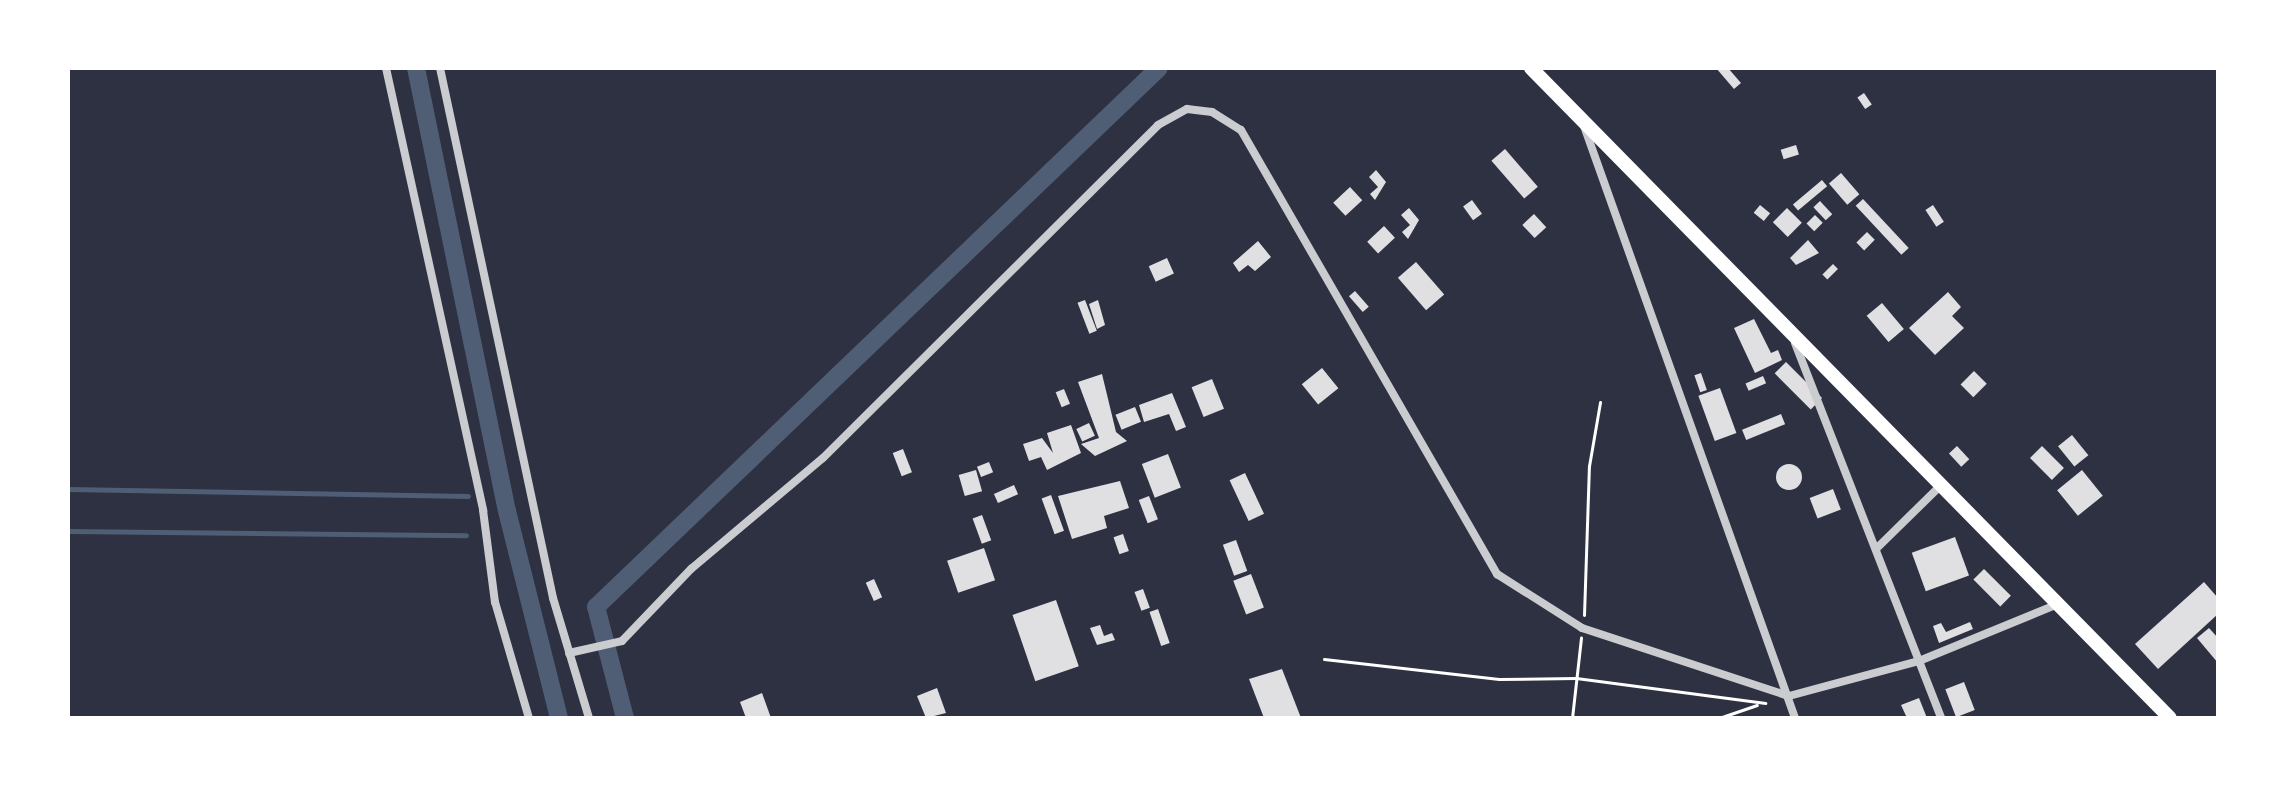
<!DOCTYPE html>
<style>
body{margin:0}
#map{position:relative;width:2286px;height:786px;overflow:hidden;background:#2d3142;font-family:"Work Sans",sans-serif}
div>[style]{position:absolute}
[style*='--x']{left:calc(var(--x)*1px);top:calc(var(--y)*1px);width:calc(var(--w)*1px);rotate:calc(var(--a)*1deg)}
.stream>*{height:5px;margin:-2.5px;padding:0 2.5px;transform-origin:2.5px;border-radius:2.5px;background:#4f5d75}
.canal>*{height:18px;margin:-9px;padding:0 9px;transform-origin:9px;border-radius:9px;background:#4f5d75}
.building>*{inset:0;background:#e0e0e3;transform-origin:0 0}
.round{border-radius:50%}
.path>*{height:3px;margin:-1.5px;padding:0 1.5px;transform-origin:1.5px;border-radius:1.5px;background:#fff}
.minor>*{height:8px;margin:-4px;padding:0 4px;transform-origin:4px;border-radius:4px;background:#caccd0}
.primary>*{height:14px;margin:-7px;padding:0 7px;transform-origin:7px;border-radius:7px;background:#fff}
span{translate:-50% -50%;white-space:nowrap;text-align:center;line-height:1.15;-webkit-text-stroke:6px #fff;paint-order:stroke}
.frame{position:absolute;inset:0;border:70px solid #fff;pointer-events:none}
</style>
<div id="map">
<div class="stream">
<i style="--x:68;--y:489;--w:400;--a:1"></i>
<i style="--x:68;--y:531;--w:398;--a:0.6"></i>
</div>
<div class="canal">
<i style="--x:416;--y:68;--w:452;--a:78.4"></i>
<i style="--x:507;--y:511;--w:213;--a:75.9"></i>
<i style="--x:625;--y:718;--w:115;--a:-104.6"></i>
<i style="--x:596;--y:607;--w:779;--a:-43.75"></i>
</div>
<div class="building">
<i style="clip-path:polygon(1716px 68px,1728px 68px,1741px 83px,1734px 89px)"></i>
<i style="left:1864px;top:93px;width:14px;height:8px;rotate:56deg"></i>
<i style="left:1796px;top:145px;width:10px;height:16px;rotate:73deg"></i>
<i style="left:1505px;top:149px;width:50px;height:18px;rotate:49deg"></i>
<i style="clip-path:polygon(1376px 170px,1386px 182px,1375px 200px,1370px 194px,1378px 187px,1369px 177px)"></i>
<i style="left:1841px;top:173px;width:28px;height:16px;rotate:49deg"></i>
<i style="left:1822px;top:180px;width:8px;height:38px;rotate:50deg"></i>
<i style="left:1350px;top:187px;width:18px;height:23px;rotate:47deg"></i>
<i style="left:1863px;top:199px;width:67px;height:10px;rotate:47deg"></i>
<i style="left:1472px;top:200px;width:17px;height:11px;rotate:54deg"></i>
<i style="left:1820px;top:201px;width:18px;height:9px;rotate:47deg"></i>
<i style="left:1760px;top:205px;width:13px;height:10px;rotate:39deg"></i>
<i style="left:1933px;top:205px;width:20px;height:9px;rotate:57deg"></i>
<i style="clip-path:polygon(1409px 208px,1419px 220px,1408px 239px,1402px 232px,1410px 225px,1401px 215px)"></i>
<i style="left:1787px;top:208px;width:21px;height:20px;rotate:45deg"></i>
<i style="left:1534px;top:214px;width:18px;height:16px;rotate:47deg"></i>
<i style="left:1815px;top:215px;width:11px;height:12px;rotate:45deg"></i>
<i style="left:1384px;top:226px;width:16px;height:23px;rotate:47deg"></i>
<i style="left:1867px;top:232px;width:11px;height:15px;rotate:45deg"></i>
<i style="clip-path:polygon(1808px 240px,1819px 253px,1796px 265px,1790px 258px)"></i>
<i style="clip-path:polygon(1258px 241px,1271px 257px,1255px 271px,1248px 265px,1239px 272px,1233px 263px)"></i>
<i style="left:1167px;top:258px;width:17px;height:20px;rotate:66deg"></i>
<i style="left:1416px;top:262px;width:43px;height:24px;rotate:49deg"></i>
<i style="left:1833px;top:264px;width:7px;height:15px;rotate:45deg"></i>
<i style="left:1355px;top:291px;width:21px;height:8px;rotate:49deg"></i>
<i style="clip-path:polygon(1948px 292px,1961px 307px,1952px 316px,1964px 328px,1935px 355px,1909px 328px)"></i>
<i style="left:1085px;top:300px;width:33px;height:8px;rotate:69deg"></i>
<i style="clip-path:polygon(1098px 300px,1105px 325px,1097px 329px,1089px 304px)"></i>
<i style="left:1882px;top:303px;width:34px;height:20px;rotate:50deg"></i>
<i style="clip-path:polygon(1754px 319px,1771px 353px,1778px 350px,1782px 360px,1755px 373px,1734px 328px)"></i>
<i style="left:1786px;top:362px;width:51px;height:16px;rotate:45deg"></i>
<i style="left:1322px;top:368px;width:26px;height:26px;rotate:51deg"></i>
<i style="left:1974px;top:371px;width:18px;height:19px;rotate:45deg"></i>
<i style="left:1701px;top:373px;width:18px;height:7px;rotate:71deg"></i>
<i style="clip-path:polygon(1102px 374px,1116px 432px,1127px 441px,1095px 456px,1081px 444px,1099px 438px,1078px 382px)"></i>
<i style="left:1763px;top:376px;width:8px;height:19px;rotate:67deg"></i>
<i style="left:1212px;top:379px;width:32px;height:22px;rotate:68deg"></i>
<i style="left:1720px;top:388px;width:48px;height:23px;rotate:70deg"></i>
<i style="left:1064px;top:389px;width:16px;height:9px;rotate:68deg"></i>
<i style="clip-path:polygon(1172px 393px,1186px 427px,1176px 431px,1169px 414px,1144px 422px,1139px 405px)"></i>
<i style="left:1135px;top:407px;width:16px;height:21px;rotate:68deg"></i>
<i style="left:1781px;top:414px;width:11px;height:42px;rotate:68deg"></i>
<i style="left:1089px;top:423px;width:14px;height:14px;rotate:65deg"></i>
<i style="clip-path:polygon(1071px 425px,1081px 453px,1047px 470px,1041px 457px,1029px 461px,1023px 444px,1042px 438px,1053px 453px,1047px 433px)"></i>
<i style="left:2072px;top:435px;width:26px;height:18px;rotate:51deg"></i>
<i style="left:1957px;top:446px;width:18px;height:11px;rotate:47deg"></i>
<i style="left:2042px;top:446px;width:31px;height:17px;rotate:45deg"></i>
<i style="left:903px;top:449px;width:25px;height:11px;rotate:69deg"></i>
<i style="left:1168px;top:454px;width:36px;height:28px;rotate:69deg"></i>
<i style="left:989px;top:462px;width:11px;height:13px;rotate:68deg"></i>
<i class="round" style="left:1776px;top:464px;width:26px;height:26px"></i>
<i style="left:976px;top:470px;width:22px;height:18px;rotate:74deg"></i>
<i style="left:2082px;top:470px;width:33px;height:32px;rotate:51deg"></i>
<i style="left:1245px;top:473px;width:45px;height:17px;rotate:65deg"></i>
<i style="clip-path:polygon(1120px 481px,1129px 508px,1104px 516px,1107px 528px,1072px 539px,1058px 496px)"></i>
<i style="left:1014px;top:485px;width:10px;height:22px;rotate:66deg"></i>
<i style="left:1833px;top:489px;width:22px;height:25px;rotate:69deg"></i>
<i style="left:1051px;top:495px;width:38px;height:10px;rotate:70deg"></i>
<i style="left:1149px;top:496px;width:25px;height:11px;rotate:69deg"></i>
<i style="left:982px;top:515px;width:27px;height:10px;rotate:70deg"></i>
<i style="left:1123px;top:534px;width:18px;height:10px;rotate:71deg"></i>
<i style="left:1955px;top:537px;width:41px;height:46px;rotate:70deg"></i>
<i style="left:1236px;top:540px;width:33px;height:14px;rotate:70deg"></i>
<i style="left:984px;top:548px;width:34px;height:39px;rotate:71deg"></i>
<i style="left:1984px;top:569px;width:38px;height:15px;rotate:45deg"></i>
<i style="left:1251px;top:574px;width:36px;height:19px;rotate:69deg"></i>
<i style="left:874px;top:579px;width:20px;height:9px;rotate:66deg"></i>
<i style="clip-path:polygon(2204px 582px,2218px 598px,2218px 614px,2158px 669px,2135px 644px)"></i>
<i style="left:1143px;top:589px;width:20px;height:9px;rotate:70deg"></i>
<i style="left:1056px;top:600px;width:70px;height:46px;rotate:71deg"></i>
<i style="left:1158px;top:609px;width:36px;height:9px;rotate:71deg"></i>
<i style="clip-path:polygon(1970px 622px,1973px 629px,1939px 643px,1933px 626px,1941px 623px,1946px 632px)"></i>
<i style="clip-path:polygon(1100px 625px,1104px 636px,1112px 633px,1115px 640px,1097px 645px,1090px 628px)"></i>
<i style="clip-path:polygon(2209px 628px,2218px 638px,2218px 663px,2197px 638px)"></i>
<i style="clip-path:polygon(1282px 669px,1301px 718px,1264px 718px,1249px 679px)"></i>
<i style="left:1964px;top:682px;width:30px;height:20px;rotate:69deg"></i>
<i style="clip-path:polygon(937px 688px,946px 713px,926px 718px,917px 696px)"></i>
<i style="clip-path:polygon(762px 693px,771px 718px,746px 718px,740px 702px)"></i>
<i style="clip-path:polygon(1919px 698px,1927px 718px,1907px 718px,1901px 705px)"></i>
</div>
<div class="path">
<i style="--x:1584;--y:615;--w:149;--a:-88.1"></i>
<i style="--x:1589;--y:466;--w:65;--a:-80.2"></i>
<i style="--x:1324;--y:659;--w:176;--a:6.5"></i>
<i style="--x:1499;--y:679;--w:77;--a:-0.7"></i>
<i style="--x:1576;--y:678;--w:191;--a:7.5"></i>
<i style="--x:1572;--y:718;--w:81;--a:-83.6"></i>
<i style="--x:1719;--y:718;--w:40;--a:-18.9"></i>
</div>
<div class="minor">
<i style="--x:386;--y:68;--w:453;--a:77.6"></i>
<i style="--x:483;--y:510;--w:93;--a:82.6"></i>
<i style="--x:495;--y:602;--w:121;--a:73.7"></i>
<i style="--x:440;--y:68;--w:542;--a:77.96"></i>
<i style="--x:553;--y:598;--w:125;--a:73.3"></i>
<i style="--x:1584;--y:126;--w:628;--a:70.38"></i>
<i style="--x:1795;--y:343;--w:402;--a:68.7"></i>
<i style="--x:1876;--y:549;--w:88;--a:-44.5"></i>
<i style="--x:569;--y:653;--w:54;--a:-12.8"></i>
<i style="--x:622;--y:641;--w:100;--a:-46.2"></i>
<i style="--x:691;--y:569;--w:172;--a:-40.1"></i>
<i style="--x:823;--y:458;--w:472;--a:-44.8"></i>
<i style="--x:1158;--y:125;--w:33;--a:-29"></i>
<i style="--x:1187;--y:109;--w:25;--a:7"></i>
<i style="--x:1212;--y:112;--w:34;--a:32"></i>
<i style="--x:1241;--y:130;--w:513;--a:60.03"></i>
<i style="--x:1497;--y:574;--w:101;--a:32.4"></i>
<i style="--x:1582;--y:628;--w:218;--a:18.2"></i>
<i style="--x:1789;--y:696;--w:135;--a:-15.1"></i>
<i style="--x:1919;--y:661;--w:150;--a:-22.3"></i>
</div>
<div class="primary">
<i style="--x:1531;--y:68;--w:911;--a:45.49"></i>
</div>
<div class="frame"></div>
</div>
